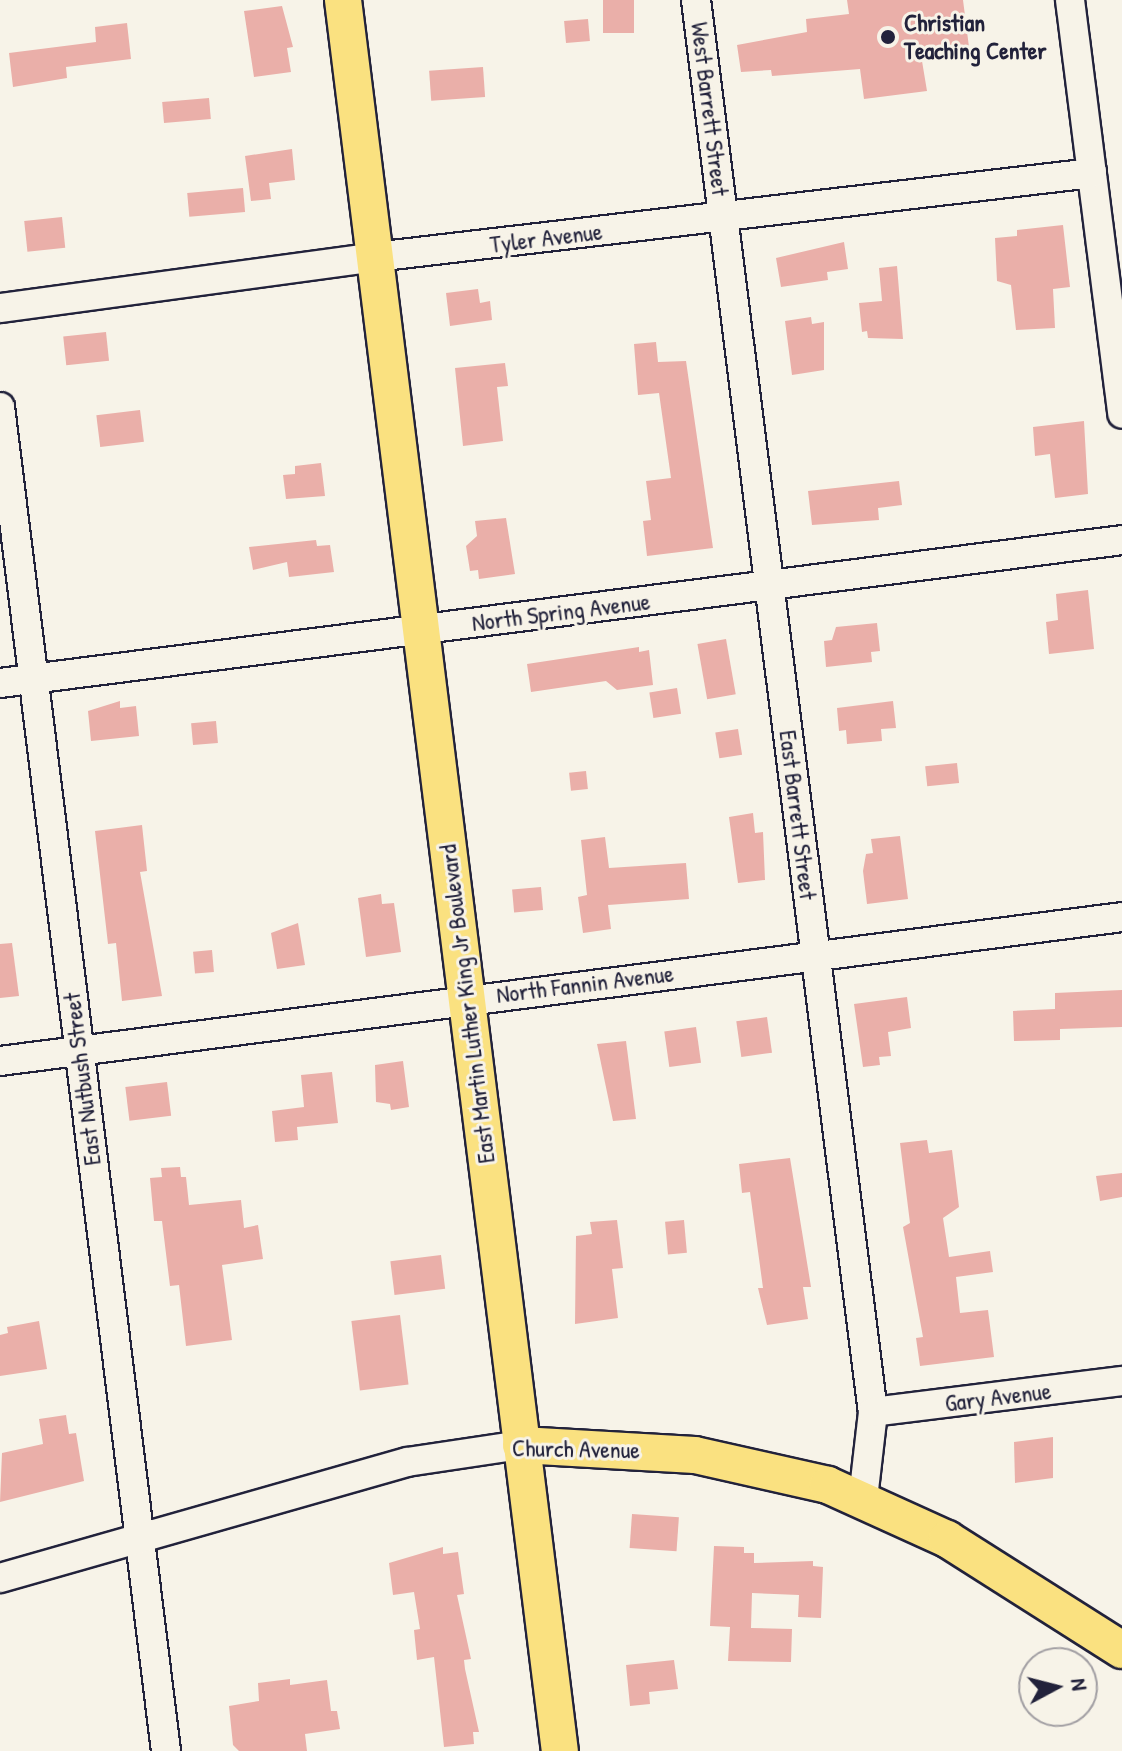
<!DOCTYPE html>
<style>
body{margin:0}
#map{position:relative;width:1122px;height:1751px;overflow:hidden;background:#f7f3e8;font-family:"Patrick Hand",sans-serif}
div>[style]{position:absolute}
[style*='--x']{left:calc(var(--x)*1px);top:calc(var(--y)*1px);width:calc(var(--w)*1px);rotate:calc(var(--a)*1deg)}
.building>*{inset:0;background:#eaafa9;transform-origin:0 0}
.roads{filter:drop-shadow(2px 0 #22223b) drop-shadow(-2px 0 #22223b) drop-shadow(0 2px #22223b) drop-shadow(0 -2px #22223b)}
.minor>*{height:28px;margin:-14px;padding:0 14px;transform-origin:14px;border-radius:14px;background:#f7f3e8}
.major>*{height:36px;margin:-18px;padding:0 18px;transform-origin:18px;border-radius:18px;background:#fae180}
.dots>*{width:22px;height:22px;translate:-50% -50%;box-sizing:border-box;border:4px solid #f7f3e8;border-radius:50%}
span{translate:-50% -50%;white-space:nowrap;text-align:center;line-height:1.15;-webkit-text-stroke:6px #f7f3e8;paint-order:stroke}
.poi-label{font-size:24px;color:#22223b;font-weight:700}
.left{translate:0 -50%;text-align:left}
.street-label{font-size:24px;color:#22223b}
.north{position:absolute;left:1018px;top:1647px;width:80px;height:80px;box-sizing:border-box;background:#f7f3e8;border:2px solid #a29fa3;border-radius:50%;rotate:83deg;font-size:22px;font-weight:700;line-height:32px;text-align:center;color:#22223b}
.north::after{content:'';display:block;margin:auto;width:28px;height:36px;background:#22223b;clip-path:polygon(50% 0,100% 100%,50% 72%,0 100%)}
</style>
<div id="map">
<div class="building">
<i style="left:603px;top:0;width:31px;height:33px"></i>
<i style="clip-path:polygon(847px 0,963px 0,970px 55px,922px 61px,927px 91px,864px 99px,860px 69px,772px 76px,771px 70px,741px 72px,737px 45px,807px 32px,806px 19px,849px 14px)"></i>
<i style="clip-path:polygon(282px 6px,293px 47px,287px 48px,291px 72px,254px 77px,244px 11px)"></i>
<i style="left:588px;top:19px;width:22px;height:24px;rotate:85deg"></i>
<i style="clip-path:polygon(127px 23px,131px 59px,66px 67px,67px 78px,13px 87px,9px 53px,96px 42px,95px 27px)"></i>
<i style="left:483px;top:67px;width:30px;height:54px;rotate:86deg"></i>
<i style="left:209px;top:98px;width:21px;height:47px;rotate:85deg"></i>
<i style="clip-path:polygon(292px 149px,295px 180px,269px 183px,271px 199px,251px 201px,245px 156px)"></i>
<i style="left:243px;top:188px;width:24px;height:56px;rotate:85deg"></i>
<i style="left:62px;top:217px;width:31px;height:38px;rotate:84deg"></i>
<i style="clip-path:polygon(1063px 225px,1070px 287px,1053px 289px,1055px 328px,1016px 330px,1011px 285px,997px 281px,995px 238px,1017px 236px,1017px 230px)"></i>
<i style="clip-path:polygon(844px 242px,848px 269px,827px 272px,828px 280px,781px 287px,776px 258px)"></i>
<i style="clip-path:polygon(897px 266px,903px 339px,868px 338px,867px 331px,862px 332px,859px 303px,882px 301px,879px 268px)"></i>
<i style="clip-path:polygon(478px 289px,480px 303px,490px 301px,492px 320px,450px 326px,446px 293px)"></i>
<i style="clip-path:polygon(811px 317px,812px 324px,824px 322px,824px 370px,792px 375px,785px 321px)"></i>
<i style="left:106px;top:332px;width:29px;height:43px;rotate:84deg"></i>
<i style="clip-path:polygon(656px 342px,658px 362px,686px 361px,713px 548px,647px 556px,643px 521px,651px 520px,646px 481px,671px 478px,659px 393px,638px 395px,634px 344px)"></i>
<i style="clip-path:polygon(505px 363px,508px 386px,497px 387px,503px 441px,463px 446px,455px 368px)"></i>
<i style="left:140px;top:410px;width:32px;height:44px;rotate:83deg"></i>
<i style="clip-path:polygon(1084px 421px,1088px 494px,1055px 498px,1050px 454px,1035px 456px,1033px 427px)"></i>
<i style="clip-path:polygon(321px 463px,325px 496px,286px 499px,283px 475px,295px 474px,295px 466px)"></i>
<i style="clip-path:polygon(899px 481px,902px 505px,878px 508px,879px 520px,812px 525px,808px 491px)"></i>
<i style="clip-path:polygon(506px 518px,515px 574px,479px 579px,478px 570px,470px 571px,466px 546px,477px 536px,475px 521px)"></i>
<i style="clip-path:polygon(316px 540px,317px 546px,330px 545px,334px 572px,289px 577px,287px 562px,253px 570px,249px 547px)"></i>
<i style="clip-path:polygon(1088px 590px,1094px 649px,1049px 654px,1046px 622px,1058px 620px,1056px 594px)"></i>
<i style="clip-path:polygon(877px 623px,880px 651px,871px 652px,872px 662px,826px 667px,824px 641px,832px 640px,836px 627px)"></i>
<i style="left:726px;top:639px;width:56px;height:29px;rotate:80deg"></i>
<i style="clip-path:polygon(639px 647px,639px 652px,649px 650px,653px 685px,617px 690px,606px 681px,531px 692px,527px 664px)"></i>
<i style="left:677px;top:688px;width:26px;height:28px;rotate:81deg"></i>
<i style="clip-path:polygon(120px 701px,120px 708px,136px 706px,139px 736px,91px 741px,88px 711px)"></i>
<i style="clip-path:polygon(893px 701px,896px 728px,881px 729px,882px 741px,847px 744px,846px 730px,839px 731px,837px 708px)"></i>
<i style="left:216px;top:721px;width:22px;height:25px;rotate:85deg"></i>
<i style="left:738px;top:729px;width:26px;height:23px;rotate:81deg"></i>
<i style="left:957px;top:763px;width:20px;height:32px;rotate:84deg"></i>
<i style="left:586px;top:771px;width:18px;height:17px;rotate:84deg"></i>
<i style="clip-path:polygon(753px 813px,755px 833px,763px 832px,765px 880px,738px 883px,729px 817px)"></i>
<i style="clip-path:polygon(142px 825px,147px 871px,140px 872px,162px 996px,122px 1001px,116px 943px,108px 944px,95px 831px)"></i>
<i style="clip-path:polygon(900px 836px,908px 899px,867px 904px,863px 871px,866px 854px,873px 853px,871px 839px)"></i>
<i style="clip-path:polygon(605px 837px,609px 868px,686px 863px,689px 899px,608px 905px,611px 929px,583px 933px,578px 897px,587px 895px,581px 840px)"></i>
<i style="left:541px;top:887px;width:23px;height:29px;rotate:85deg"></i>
<i style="clip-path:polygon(381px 894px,382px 904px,394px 903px,401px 952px,366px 957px,358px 898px)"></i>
<i style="clip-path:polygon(298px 923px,305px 965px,277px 969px,271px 933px)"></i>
<i style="clip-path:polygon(12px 943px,19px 996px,0 998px,0 944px)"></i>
<i style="left:212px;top:950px;width:22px;height:19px;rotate:85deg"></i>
<i style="clip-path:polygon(1122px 990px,1122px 1027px,1060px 1029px,1060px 1040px,1014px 1041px,1013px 1011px,1055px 1009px,1055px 993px)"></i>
<i style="clip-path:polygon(907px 997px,911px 1028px,888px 1032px,891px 1056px,879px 1057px,880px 1065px,863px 1067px,854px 1004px)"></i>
<i style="left:767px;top:1017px;width:36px;height:31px;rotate:82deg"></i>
<i style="left:696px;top:1027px;width:36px;height:32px;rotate:82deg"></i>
<i style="clip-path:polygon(626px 1041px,636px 1119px,613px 1121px,597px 1044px)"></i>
<i style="clip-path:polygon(403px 1061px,409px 1107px,391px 1110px,390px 1104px,376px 1102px,375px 1065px)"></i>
<i style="clip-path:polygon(332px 1072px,338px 1123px,297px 1127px,298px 1140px,275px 1142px,272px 1111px,304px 1107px,301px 1075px)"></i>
<i style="left:167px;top:1082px;width:34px;height:42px;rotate:83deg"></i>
<i style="clip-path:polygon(927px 1140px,929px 1153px,952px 1150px,959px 1207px,943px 1218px,949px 1257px,990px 1251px,993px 1272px,956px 1277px,960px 1313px,988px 1310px,994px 1357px,920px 1366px,916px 1338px,923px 1337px,903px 1227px,910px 1223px,900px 1143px)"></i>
<i style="clip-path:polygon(790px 1158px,811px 1287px,803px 1287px,808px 1319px,767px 1325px,758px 1288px,763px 1288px,750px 1192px,742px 1193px,739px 1164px)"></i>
<i style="clip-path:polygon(180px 1167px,181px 1177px,186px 1177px,189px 1205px,241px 1200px,244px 1228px,258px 1225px,263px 1259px,222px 1265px,232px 1340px,186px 1346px,179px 1285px,170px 1286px,162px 1221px,154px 1221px,150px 1178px,162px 1177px,161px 1168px)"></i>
<i style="clip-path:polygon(1122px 1173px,1122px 1197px,1100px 1201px,1096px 1176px)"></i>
<i style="clip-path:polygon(617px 1220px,623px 1268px,612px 1269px,618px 1318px,575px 1324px,576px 1236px,592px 1234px,590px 1222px)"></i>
<i style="left:684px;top:1220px;width:33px;height:19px;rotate:85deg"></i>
<i style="left:441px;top:1255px;width:34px;height:51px;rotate:83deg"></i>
<i style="left:400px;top:1315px;width:70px;height:49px;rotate:83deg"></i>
<i style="clip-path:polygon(39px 1321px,47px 1369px,0 1376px,0 1335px,8px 1333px,7px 1327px)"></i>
<i style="clip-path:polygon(66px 1415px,69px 1434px,76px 1433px,84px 1481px,0 1502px,2px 1453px,43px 1444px,39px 1419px)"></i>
<i style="clip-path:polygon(1053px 1437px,1053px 1478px,1015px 1483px,1014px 1442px)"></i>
<i style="left:632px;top:1514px;width:47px;height:34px;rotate:4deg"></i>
<i style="clip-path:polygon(714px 1546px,744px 1547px,744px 1553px,754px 1553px,754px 1563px,813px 1561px,813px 1566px,823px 1567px,821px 1618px,798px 1617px,799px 1595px,752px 1593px,751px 1628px,792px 1629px,791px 1662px,728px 1661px,730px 1627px,710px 1626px)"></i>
<i style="clip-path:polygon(443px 1547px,443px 1554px,458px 1552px,464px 1594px,457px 1595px,471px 1659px,464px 1660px,465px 1669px,479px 1732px,473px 1732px,474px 1744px,444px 1747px,434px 1657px,417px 1660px,414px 1630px,420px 1629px,414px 1592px,393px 1595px,389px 1563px)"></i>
<i style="clip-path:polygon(674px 1660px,678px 1689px,649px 1692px,650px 1704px,630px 1706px,626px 1665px)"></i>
<i style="clip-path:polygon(290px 1679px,290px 1685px,327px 1680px,331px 1711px,337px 1711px,340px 1729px,305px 1734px,307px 1751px,239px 1751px,233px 1745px,229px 1706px,259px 1701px,258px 1683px)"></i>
</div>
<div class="roads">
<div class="minor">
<i style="--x:696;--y:0;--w:1423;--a:82.86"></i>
<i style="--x:873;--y:1412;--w:87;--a:96.6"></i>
<i style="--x:1070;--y:0;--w:417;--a:82.8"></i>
<i style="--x:0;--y:308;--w:378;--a:-7.7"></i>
<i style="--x:375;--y:257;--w:722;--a:-6.68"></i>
<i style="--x:0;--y:407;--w:1354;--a:82.96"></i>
<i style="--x:0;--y:683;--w:1131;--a:-7.26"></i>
<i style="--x:0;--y:1061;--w:1131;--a:-7.31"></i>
<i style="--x:873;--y:1412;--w:251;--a:-7.1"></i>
<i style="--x:0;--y:1578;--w:423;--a:-15.9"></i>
<i style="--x:407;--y:1462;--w:115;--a:-8.5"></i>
</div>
<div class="major">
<i style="--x:343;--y:0;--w:1764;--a:82.94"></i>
<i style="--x:521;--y:1445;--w:174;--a:3.3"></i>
<i style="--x:695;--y:1455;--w:136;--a:12.7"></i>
<i style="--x:828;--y:1485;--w:131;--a:24.4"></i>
<i style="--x:947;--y:1539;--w:207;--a:32.4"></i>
</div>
</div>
<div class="dots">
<i style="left:888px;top:37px;background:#22223b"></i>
</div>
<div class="poi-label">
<span class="left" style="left:904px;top:37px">Christian<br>Teaching Center</span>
</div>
<div class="street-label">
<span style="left:710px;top:109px;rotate:83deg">West Barrett Street</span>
<span style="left:546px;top:238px;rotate:-7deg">Tyler Avenue</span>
<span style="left:561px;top:612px;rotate:-7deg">North Spring Avenue</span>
<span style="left:798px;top:815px;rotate:83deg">East Barrett Street</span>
<span style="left:585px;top:984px;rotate:-7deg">North Fannin Avenue</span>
<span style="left:467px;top:1004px;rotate:-97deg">East Martin Luther King Jr Boulevard</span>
<span style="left:82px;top:1079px;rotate:-97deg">East Nutbush Street</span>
<span style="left:998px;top:1397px;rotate:-7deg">Gary Avenue</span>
<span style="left:576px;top:1449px;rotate:1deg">Church Avenue</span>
</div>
<div class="north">N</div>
</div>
